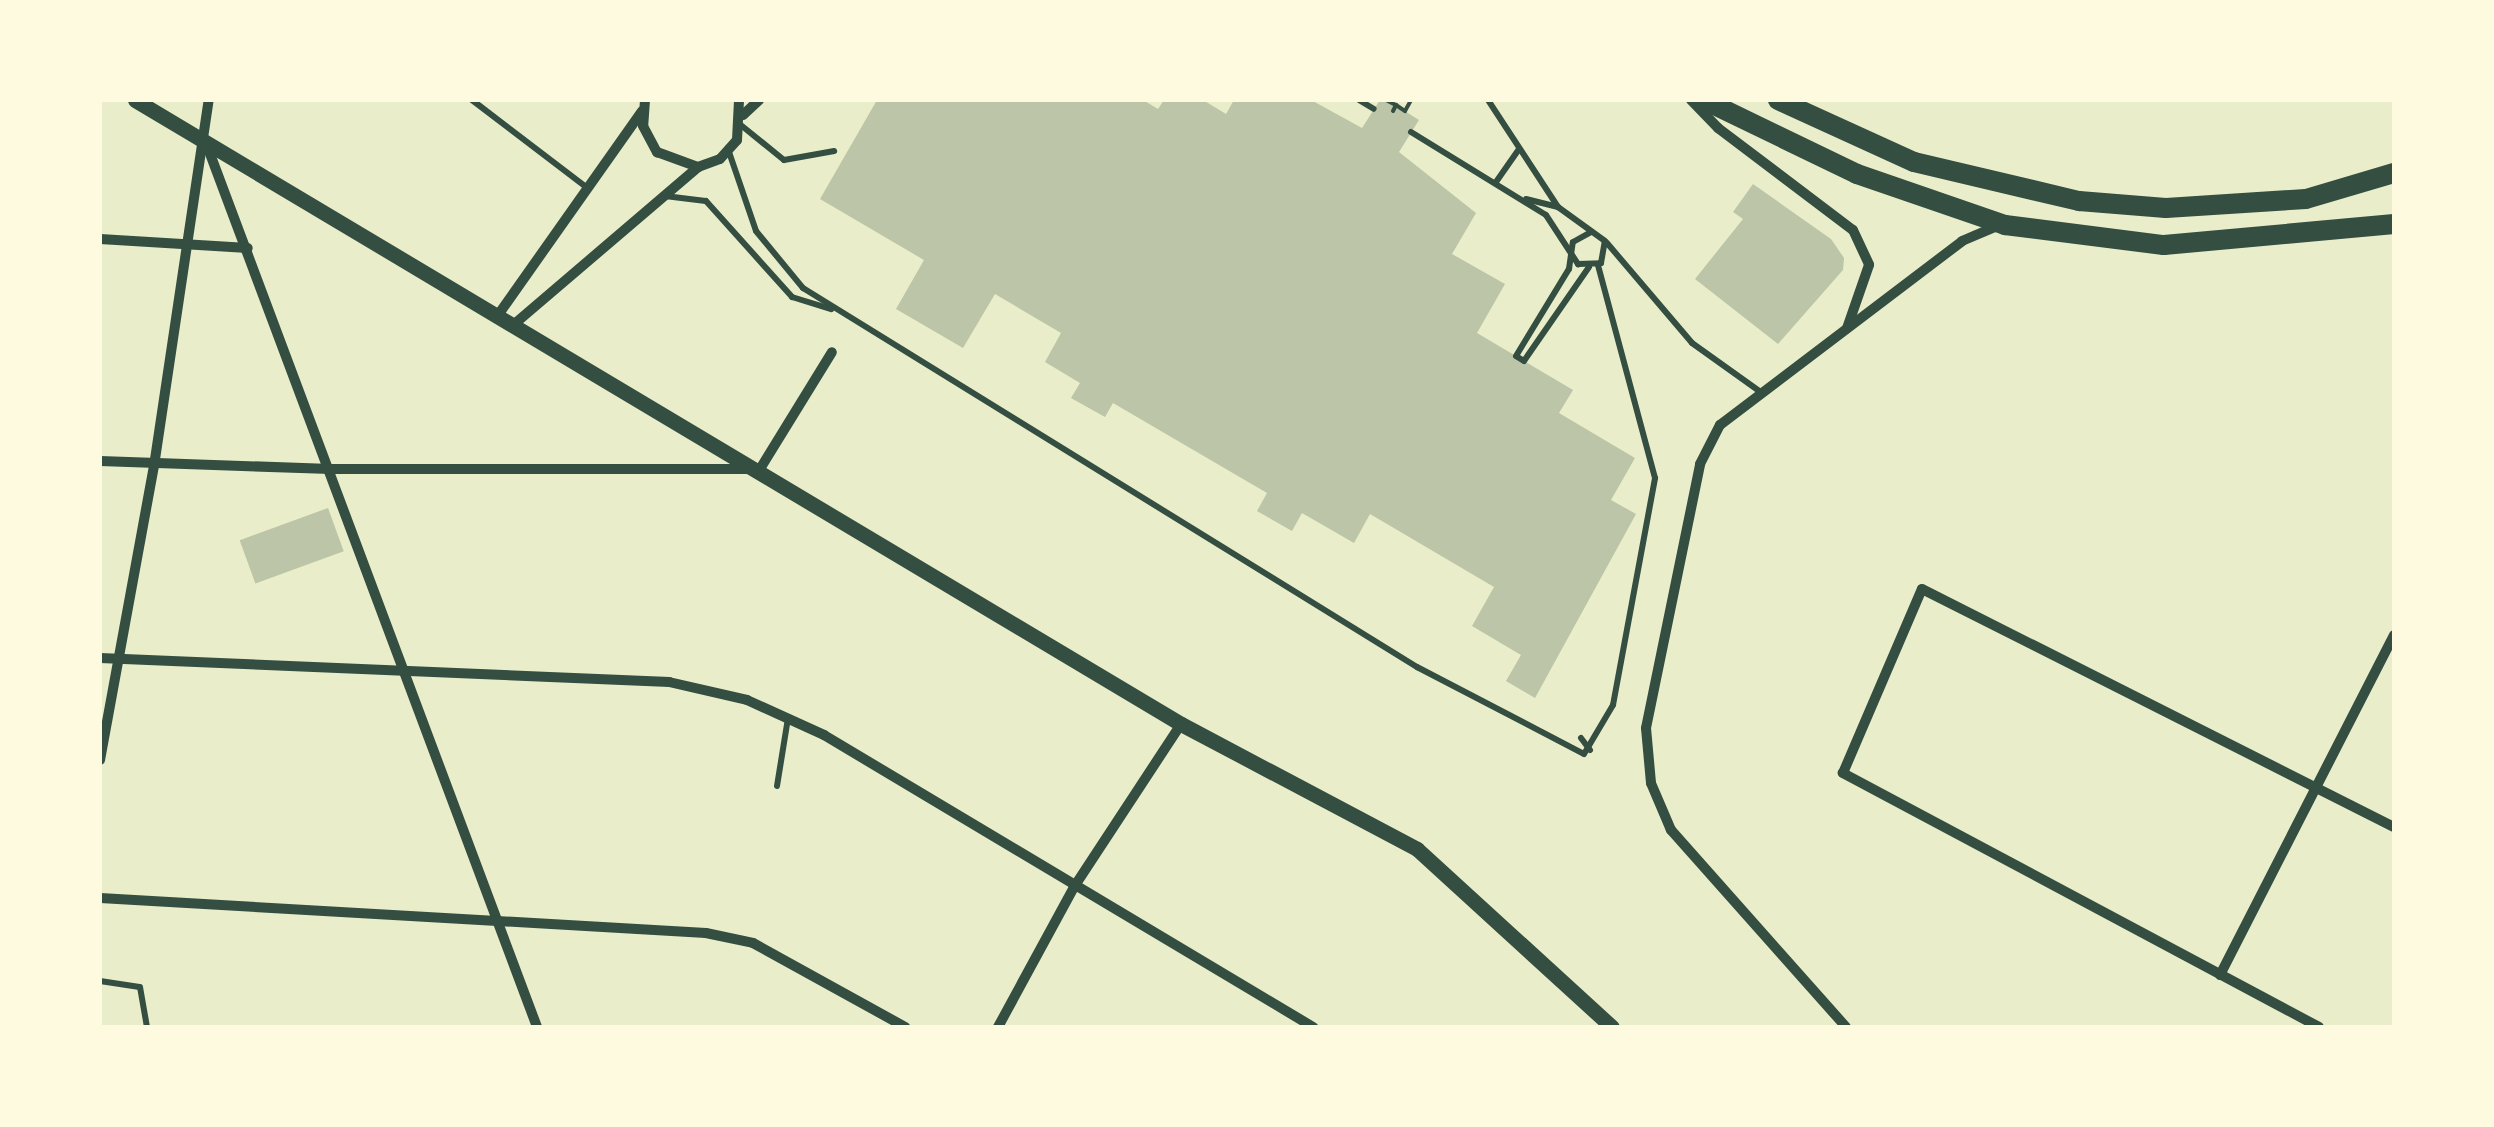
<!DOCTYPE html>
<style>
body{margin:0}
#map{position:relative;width:2494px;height:1127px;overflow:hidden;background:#e9edc9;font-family:Inter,sans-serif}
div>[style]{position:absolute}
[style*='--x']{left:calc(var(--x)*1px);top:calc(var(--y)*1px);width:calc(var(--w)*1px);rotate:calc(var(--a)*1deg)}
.building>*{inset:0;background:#bcc5a7;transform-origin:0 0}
.path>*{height:4px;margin:-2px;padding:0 2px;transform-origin:2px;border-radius:2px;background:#344e41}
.service>*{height:6px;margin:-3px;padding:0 3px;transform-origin:3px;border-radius:3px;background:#344e41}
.minor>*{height:10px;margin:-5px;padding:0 5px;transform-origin:5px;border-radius:5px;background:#344e41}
.tertiary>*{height:15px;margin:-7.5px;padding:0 7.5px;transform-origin:7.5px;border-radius:7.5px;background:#344e41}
.trunk>*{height:20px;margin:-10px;padding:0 10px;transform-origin:10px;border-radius:10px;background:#344e41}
span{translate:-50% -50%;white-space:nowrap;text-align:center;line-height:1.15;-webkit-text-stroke:8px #fefae0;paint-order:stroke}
.frame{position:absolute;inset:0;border:102px solid #fefae0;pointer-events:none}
</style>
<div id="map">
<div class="building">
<div style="clip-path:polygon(877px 100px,1143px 100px,1158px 109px,1164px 100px,1203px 100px,1226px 114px,1234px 100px,1311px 100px,1362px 128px,1380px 100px,1387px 100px,1419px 120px,1399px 152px,1476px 213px,1452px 254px,1505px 284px,1477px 333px,1573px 390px,1559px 413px,1635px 458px,1611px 500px,1636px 514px,1535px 698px,1506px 681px,1521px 655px,1472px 626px,1494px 587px,1370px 514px,1354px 543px,1302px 513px,1292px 531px,1257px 511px,1267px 493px,1113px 403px,1105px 417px,1071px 398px,1080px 383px,1045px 362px,1061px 333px,995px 294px,963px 348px,896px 309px,924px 260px,820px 199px)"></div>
<div style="clip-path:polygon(1753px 184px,1831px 239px,1844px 258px,1843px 270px,1778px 344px,1695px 279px,1743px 219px,1733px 212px)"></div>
<div style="left:328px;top:508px;width:46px;height:94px;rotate:70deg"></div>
</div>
<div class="path">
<div style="--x:1386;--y:100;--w:11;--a:27"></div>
<div style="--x:1393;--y:111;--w:7;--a:-63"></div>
<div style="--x:1396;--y:105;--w:11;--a:34"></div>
<div style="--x:1405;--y:111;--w:13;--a:-61"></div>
</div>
<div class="service">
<div style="--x:472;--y:100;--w:142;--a:37.3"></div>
<div style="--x:1359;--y:100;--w:17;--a:31"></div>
<div style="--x:742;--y:126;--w:54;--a:39"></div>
<div style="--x:784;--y:160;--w:51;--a:-10.2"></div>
<div style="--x:1411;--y:132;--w:158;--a:31.6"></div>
<div style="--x:1546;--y:215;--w:59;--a:56.9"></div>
<div style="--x:1578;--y:264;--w:23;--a:-2"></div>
<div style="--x:1601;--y:263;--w:22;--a:-80"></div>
<div style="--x:1605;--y:241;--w:58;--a:-144.1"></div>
<div style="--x:1558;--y:207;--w:128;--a:-123.2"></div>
<div style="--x:729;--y:152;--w:83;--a:71.1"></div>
<div style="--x:756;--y:231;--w:74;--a:50.5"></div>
<div style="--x:803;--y:288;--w:722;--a:31.69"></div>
<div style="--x:1417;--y:667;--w:188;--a:27.5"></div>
<div style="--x:1584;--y:754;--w:57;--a:-59.4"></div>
<div style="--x:1613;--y:705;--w:231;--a:-79.5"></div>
<div style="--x:1655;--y:478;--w:220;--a:-105"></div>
<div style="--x:1496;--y:182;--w:40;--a:-55.1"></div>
<div style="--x:665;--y:196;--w:41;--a:7"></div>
<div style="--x:706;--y:201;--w:129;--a:48.1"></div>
<div style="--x:792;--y:297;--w:41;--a:17.1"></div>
<div style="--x:1526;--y:199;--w:33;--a:14"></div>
<div style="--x:1607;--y:243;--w:131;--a:49.6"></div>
<div style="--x:1692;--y:343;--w:86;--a:35.5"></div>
<div style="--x:1589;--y:267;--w:114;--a:124.7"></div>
<div style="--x:1524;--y:361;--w:9;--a:-148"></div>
<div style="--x:1516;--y:356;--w:102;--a:-58.7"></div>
<div style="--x:1569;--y:269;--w:27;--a:-82"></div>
<div style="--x:1573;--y:242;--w:21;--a:-29"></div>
<div style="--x:1581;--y:738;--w:15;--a:53"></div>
<div style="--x:777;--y:786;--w:69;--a:-80.8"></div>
<div style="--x:100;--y:981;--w:40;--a:8.5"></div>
<div style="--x:140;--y:987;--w:41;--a:80.1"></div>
</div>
<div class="minor">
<div style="--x:645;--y:100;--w:26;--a:94"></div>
<div style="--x:643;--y:126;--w:30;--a:62"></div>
<div style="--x:657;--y:152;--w:44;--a:20.1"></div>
<div style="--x:698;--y:167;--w:23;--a:-20"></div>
<div style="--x:720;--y:159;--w:25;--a:-48"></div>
<div style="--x:737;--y:140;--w:40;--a:-87.1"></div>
<div style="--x:1691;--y:100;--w:39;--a:46"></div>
<div style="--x:1718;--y:128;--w:169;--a:37.1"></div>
<div style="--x:1853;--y:230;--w:38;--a:65"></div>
<div style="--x:1869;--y:265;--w:67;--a:109.2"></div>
<div style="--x:743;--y:115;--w:22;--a:-43"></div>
<div style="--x:206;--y:143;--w:944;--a:69.47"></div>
<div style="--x:100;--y:239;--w:148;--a:3.5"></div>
<div style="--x:496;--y:318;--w:253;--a:-54.8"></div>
<div style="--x:512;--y:326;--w:245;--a:-40.5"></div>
<div style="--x:100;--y:461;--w:231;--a:2"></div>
<div style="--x:331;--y:469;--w:429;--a:0"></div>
<div style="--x:760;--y:469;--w:137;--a:-58.4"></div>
<div style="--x:100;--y:658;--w:570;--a:2.42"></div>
<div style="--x:669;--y:682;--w:80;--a:13"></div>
<div style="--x:747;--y:700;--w:85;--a:24.4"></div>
<div style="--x:824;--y:735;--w:570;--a:30.84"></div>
<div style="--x:100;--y:760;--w:299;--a:-79.6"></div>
<div style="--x:154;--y:466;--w:370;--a:-81.5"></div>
<div style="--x:100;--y:898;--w:607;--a:3.31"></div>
<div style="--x:706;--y:933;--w:48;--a:12"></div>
<div style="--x:753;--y:943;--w:174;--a:28.9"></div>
<div style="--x:2220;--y:975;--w:382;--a:-62.9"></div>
<div style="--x:998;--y:1027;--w:159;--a:-61.5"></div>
<div style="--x:1074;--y:887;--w:195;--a:-56.7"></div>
<div style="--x:1846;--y:1027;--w:264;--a:-131.6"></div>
<div style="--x:1671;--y:830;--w:51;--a:-113.1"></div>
<div style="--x:1651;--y:783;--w:55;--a:-95.2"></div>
<div style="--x:1646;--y:728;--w:269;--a:-78.4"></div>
<div style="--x:1700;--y:464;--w:44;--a:-62.9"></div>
<div style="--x:1720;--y:425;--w:304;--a:-37.2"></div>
<div style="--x:1962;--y:241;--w:36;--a:-23"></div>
<div style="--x:2319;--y:1027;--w:540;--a:-151.92"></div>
<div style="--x:1843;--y:773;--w:200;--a:-66.8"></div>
<div style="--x:1922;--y:589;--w:529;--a:26.76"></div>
</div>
<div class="tertiary">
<div style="--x:135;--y:100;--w:1218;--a:30.82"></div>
<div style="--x:1181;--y:724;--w:267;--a:27.9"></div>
<div style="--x:1417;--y:849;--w:264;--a:42.4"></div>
</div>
<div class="trunk">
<div style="--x:1704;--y:100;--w:170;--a:25.8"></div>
<div style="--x:1857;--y:174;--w:157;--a:19"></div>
<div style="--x:2005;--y:225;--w:160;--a:7.2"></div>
<div style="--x:2164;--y:245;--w:231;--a:-5.2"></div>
<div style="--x:1778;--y:100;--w:149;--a:24.5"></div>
<div style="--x:1914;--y:162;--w:170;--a:13.3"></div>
<div style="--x:2079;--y:201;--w:87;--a:4.6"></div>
<div style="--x:2166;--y:208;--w:140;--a:-3.7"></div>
<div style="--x:2306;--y:199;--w:92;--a:-16.5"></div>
</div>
<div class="frame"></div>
</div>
